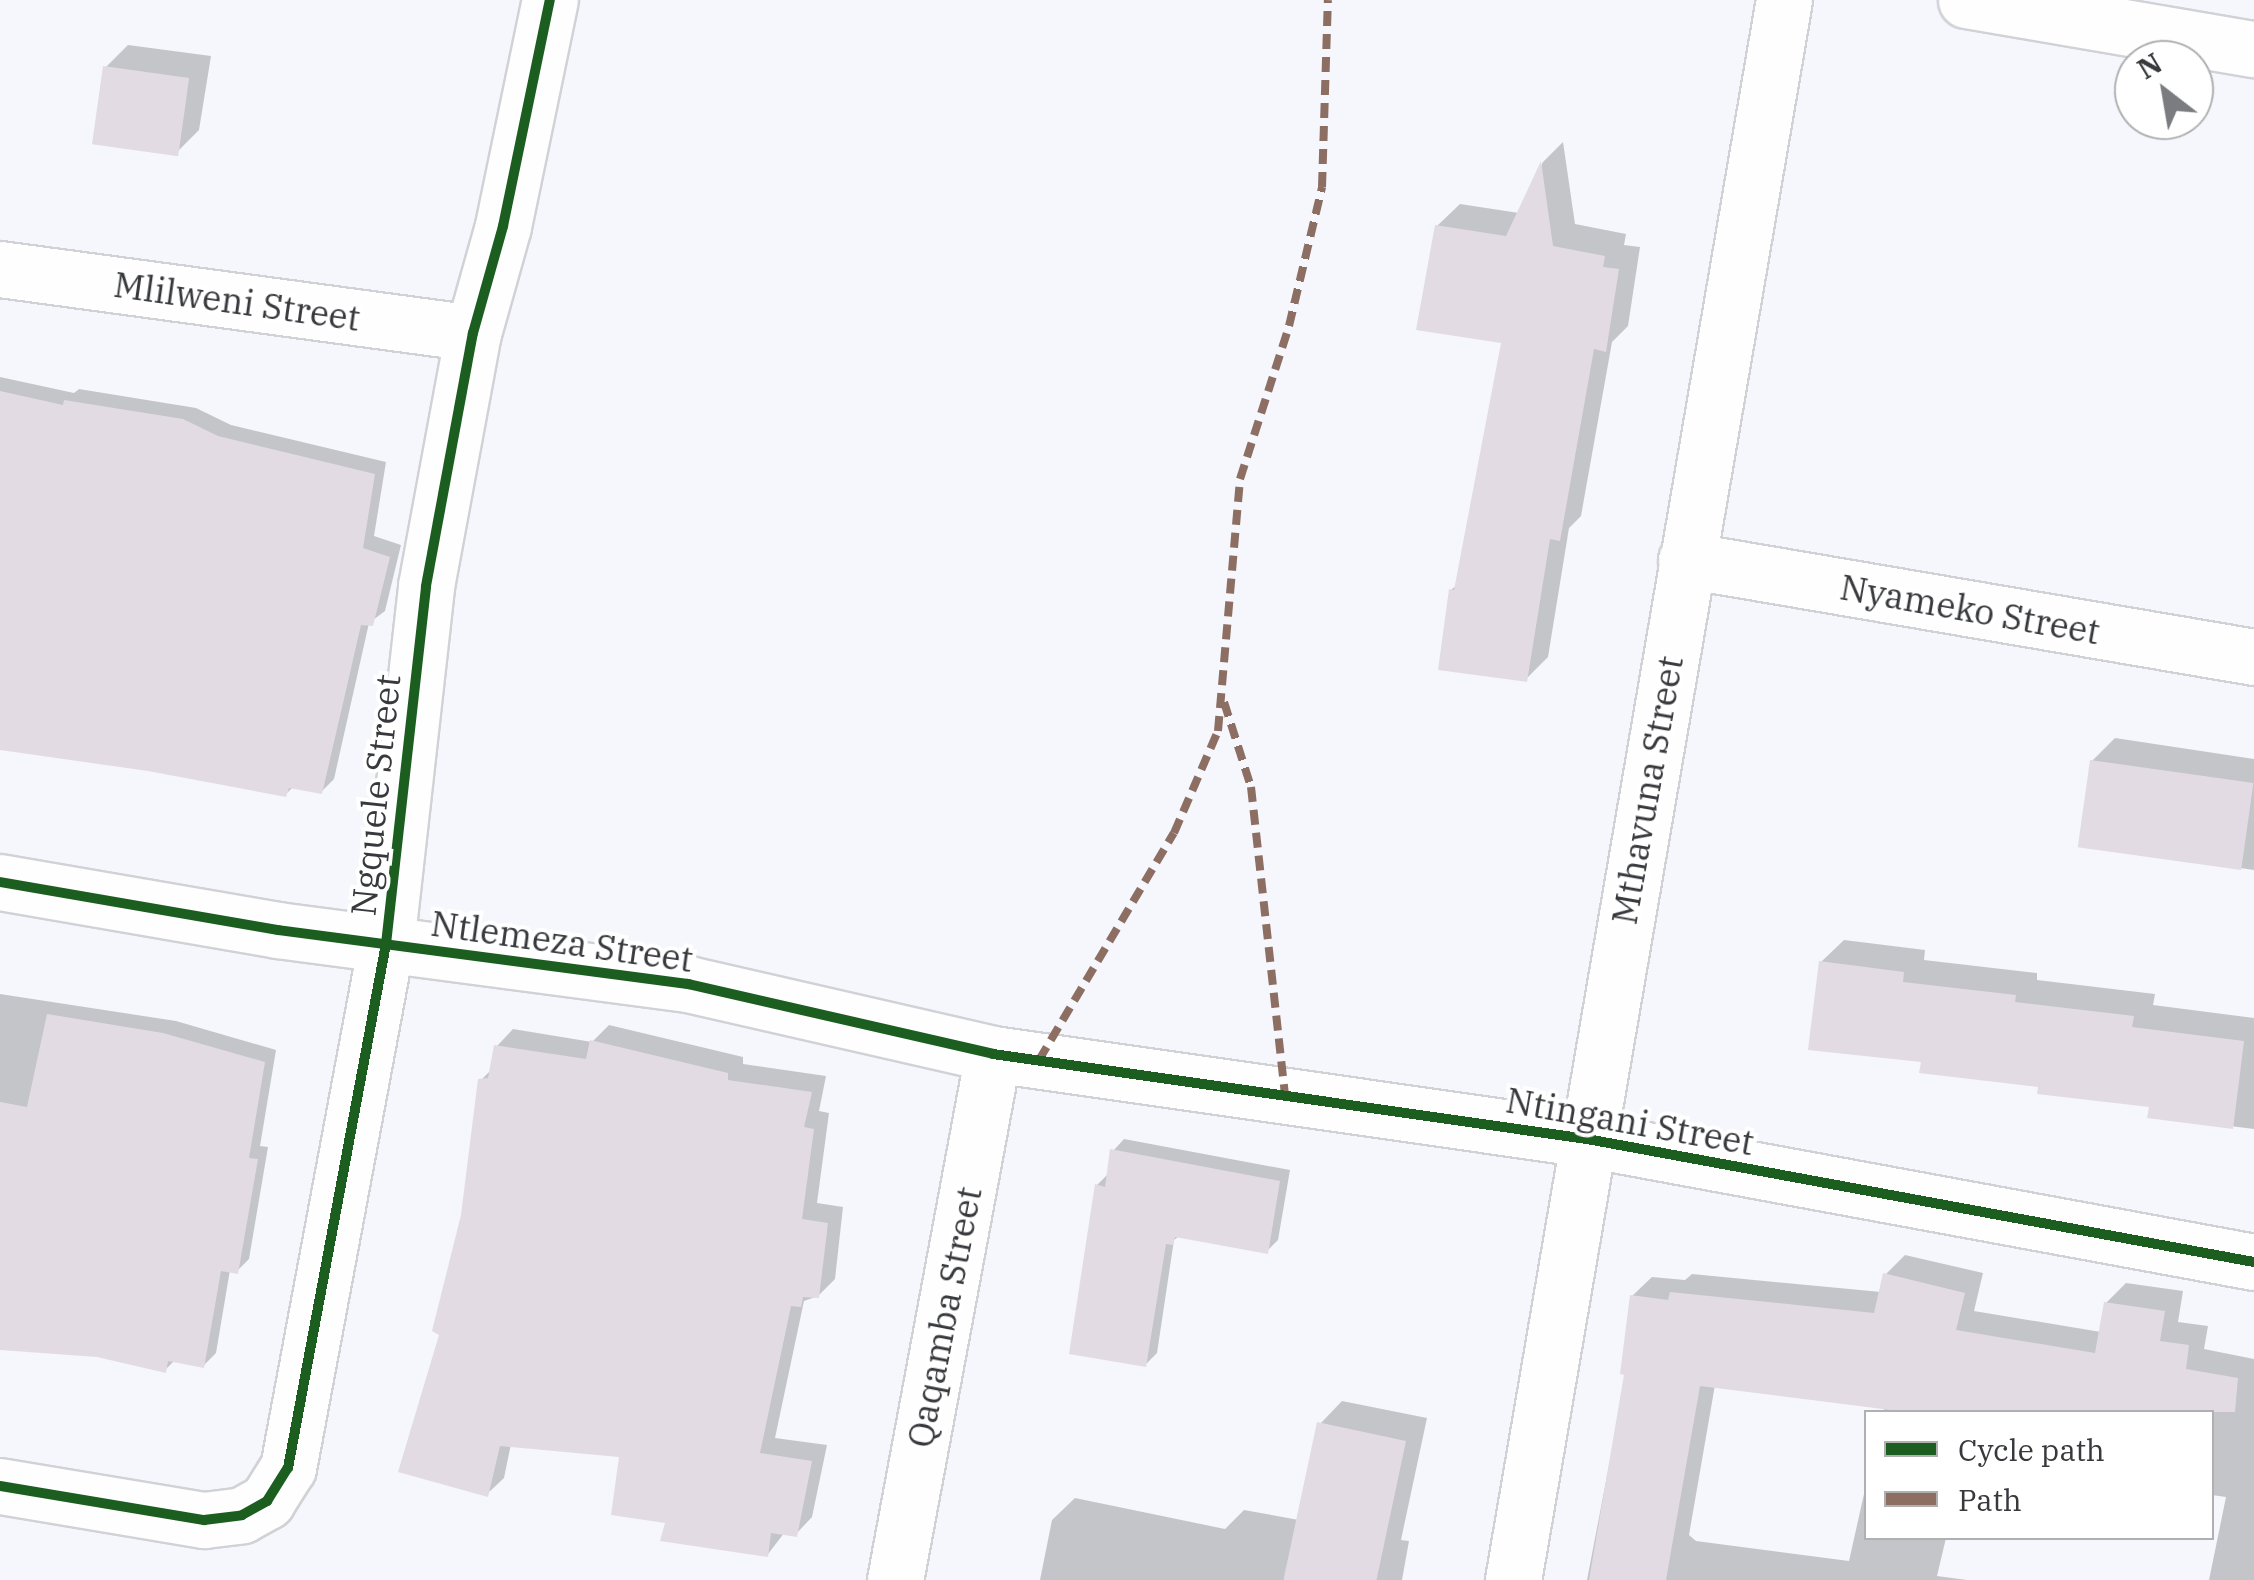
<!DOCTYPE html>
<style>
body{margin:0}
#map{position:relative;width:2254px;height:1580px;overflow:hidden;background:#f5f7fc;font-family:"IBM Plex Serif",serif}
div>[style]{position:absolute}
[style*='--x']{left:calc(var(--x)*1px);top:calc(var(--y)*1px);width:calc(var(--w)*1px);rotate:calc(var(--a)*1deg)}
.shadow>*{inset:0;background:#0003}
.building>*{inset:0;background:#e3dbe4;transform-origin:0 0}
.roads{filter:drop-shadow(2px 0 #d1d2d6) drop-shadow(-2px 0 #d1d2d6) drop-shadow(0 2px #d1d2d6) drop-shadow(0 -2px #d1d2d6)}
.minor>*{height:55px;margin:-27.5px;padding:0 27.5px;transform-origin:27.5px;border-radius:27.5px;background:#fefeff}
.quiet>*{height:8px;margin-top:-4px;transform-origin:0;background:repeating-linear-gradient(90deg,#8d6e63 0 15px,transparent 0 23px)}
.cycleway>*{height:10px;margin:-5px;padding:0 5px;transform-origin:5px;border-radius:5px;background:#1b5e20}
span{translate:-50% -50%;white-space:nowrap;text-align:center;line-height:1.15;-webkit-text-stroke:8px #fff;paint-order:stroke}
.street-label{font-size:35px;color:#38393d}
.legend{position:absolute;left:1864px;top:1410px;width:350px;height:130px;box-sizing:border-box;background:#fff;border:2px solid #afb0b1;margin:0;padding:12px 18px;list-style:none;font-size:30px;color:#38393d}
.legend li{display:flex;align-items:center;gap:20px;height:50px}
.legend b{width:50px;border:2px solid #afb0b1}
.north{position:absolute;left:2114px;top:40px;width:100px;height:100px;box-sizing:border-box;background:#fff;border:2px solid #afb0b1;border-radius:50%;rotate:329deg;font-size:28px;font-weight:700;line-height:40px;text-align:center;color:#38393d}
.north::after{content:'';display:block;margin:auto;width:35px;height:45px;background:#7a7c80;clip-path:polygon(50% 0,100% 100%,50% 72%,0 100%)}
</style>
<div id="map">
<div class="shadow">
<div style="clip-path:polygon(128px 45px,211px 56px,199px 130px,177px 152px,106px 67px)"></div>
<div style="clip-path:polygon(1563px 142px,1575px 224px,1626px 234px,1624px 245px,1640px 247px,1628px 326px,1612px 342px,1581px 516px,1569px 528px,1548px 657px,1526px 679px,1451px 590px,1458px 584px,1504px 341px,1437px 226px,1460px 204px,1519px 213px,1543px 162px)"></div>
<div style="clip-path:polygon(0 377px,74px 393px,79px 389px,196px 408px,231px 425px,386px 462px,374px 536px,401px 545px,385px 611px,369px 623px,334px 779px,321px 792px,294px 786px,285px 795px,0 733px)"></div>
<div style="clip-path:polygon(2115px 738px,2254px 759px,2254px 870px,2082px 845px,2092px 761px)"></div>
<div style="clip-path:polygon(1844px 940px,1925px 950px,1924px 960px,2037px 973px,2037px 980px,2155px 994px,2153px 1005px,2254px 1018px,2254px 1129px,2150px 1116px,2151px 1104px,1924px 1060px,1821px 962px)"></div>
<div style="clip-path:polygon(0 994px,176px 1021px,276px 1050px,260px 1146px,268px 1147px,249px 1259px,237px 1271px,230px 1270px,216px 1353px,204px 1365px,175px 1360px,165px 1370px,98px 1355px,0 1346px)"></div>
<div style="clip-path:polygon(609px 1025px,743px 1057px,743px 1064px,826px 1076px,819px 1111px,829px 1113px,817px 1203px,843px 1207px,835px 1279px,818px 1296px,804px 1301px,775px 1438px,827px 1445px,812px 1517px,796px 1534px,785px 1532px,768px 1554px,668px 1520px,622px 1455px,511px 1444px,504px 1478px,487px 1494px,463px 1215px,480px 1081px,493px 1068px,497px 1046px,513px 1029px,592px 1042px)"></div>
<div style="clip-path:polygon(1124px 1139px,1290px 1170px,1278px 1240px,1267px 1251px,1179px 1236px,1174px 1240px,1157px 1353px,1146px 1364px,1097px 1185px,1109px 1173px,1113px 1151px)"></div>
<div style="clip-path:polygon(1905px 1255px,1983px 1273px,1974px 1311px,2101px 1332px,2106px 1303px,2126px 1283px,2183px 1291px,2178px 1322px,2208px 1326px,2204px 1349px,2254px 1359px,2254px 1580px,2209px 1580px,2226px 1497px,2212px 1495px,2212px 1412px,1883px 1412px,1885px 1407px,1715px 1385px,1689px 1535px,1696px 1541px,1849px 1561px,1866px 1485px,1866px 1538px,1946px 1538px,1937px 1576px,1967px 1580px,1587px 1580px,1627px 1372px,1632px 1296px,1652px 1277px,1685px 1280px,1692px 1274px,1881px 1292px,1885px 1275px)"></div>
<div style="clip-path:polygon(1342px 1401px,1427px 1418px,1401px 1540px,1409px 1541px,1402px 1580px,1040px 1580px,1052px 1520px,1075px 1498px,1225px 1529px,1244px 1510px,1299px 1520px,1320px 1424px)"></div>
</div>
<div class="building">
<div style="left:103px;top:66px;width:87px;height:79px;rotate:8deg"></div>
<div style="clip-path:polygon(1541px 161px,1553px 246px,1605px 256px,1603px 267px,1619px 269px,1606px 352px,1594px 349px,1560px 541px,1550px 539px,1527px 682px,1438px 670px,1449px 589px,1454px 590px,1501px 343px,1416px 330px,1435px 225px,1506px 236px)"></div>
<div style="clip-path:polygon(0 391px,63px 405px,64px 400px,183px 419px,218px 436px,375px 474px,363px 548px,390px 557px,373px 626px,361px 625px,322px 794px,289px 788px,286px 797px,148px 771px,0 750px)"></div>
<div style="left:2090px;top:760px;width:165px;height:88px;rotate:8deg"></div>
<div style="clip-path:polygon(1819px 961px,1904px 972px,1903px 982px,2016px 995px,2015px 1002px,2134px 1016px,2132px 1027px,2244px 1041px,2233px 1129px,2147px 1118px,2149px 1107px,2037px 1094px,2038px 1087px,1919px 1073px,1921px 1062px,1808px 1050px)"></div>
<div style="clip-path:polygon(47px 1014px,163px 1033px,265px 1062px,249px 1158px,258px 1159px,238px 1274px,221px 1271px,204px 1368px,168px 1361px,166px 1373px,97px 1357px,0 1350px,0 1102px,27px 1107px)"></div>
<div style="clip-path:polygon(590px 1040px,728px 1073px,728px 1080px,812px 1092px,804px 1127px,814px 1129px,802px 1219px,828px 1223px,819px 1298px,803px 1297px,801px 1307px,791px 1306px,760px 1453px,812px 1461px,797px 1537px,771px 1533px,768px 1557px,660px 1541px,665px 1523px,611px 1515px,619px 1457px,500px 1446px,488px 1497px,398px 1472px,439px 1335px,432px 1331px,461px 1215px,478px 1079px,488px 1078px,494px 1045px,586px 1059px)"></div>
<div style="clip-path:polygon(1110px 1149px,1280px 1181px,1268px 1254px,1175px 1237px,1173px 1245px,1166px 1244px,1146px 1367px,1069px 1354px,1095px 1184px,1105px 1187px)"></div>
<div style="clip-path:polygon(1883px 1273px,1965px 1293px,1956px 1330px,2095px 1353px,2104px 1302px,2165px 1311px,2160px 1341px,2189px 1345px,2186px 1369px,2238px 1378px,2235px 1412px,1906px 1412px,1700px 1386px,1666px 1580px,1589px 1580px,1624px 1375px,1620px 1374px,1630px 1295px,1668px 1300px,1670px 1292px,1874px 1313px)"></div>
<div style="left:1317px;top:1422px;width:91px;height:161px;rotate:12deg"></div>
</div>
<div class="roads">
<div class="minor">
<div style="--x:1966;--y:0;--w:292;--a:9.7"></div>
<div style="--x:0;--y:269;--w:477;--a:7.7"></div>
<div style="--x:1686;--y:560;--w:576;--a:9.69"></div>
<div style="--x:0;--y:882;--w:282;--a:9.8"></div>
<div style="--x:278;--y:930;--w:414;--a:7.5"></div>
<div style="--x:688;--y:984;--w:313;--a:12.9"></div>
<div style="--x:993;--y:1054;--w:600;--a:8.14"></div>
<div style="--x:1587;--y:1139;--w:678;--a:10.45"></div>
<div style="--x:0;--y:1486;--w:207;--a:9.5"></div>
<div style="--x:204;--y:1520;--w:38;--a:-7"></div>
<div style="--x:242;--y:1515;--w:29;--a:-29"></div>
<div style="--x:267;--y:1501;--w:39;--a:-58"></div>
<div style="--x:288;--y:1468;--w:533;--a:-79.41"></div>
<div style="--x:386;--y:944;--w:360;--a:-83.6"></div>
<div style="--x:426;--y:586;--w:257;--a:-79.5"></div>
<div style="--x:473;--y:333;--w:111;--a:-74.3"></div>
<div style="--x:503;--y:226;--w:231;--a:-78.3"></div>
<div style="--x:895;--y:1580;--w:535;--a:-79.45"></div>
<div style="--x:1513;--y:1580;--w:1603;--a:-80.27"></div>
</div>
</div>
<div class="quiet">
<div style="--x:1224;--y:702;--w:89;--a:72.4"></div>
<div style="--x:1251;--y:787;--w:310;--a:83.7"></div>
<div style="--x:1039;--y:1060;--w:264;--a:-59.3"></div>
<div style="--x:1174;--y:833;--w:111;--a:-66.7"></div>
<div style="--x:1218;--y:731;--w:253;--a:-85"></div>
<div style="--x:1240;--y:479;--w:161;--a:-72.2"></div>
<div style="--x:1289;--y:326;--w:143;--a:-76.6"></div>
<div style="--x:1322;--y:187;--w:187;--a:-88.2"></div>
</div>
<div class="cycleway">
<div style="--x:0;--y:882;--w:282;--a:9.8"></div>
<div style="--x:278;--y:930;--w:414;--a:7.5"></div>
<div style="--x:688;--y:984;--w:313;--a:12.9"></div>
<div style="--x:993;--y:1054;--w:600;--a:8.14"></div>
<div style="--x:1587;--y:1139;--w:678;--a:10.45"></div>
<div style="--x:0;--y:1486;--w:207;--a:9.5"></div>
<div style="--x:204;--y:1520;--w:38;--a:-7"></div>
<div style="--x:242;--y:1515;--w:29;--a:-29"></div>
<div style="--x:267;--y:1501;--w:39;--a:-58"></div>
<div style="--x:288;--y:1468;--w:533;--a:-79.41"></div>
<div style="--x:386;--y:944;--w:360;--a:-83.6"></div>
<div style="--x:426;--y:586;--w:257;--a:-79.5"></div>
<div style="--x:473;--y:333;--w:111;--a:-74.3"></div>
<div style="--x:503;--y:226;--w:231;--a:-78.3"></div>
</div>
<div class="street-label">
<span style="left:237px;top:301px;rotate:8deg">Mlilweni Street</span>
<span style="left:1970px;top:609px;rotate:10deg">Nyameko Street</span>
<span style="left:1647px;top:790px;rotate:-80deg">Mthavuna Street</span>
<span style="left:375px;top:795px;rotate:-84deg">Ngquele Street</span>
<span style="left:562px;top:941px;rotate:8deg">Ntlemeza Street</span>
<span style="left:1630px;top:1121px;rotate:10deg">Ntingani Street</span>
<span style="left:944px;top:1317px;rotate:-79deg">Qaqamba Street</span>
</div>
<ul class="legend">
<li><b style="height:12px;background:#1b5e20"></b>Cycle path</li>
<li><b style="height:12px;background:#8d6e63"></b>Path</li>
</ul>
<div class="north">N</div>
</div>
